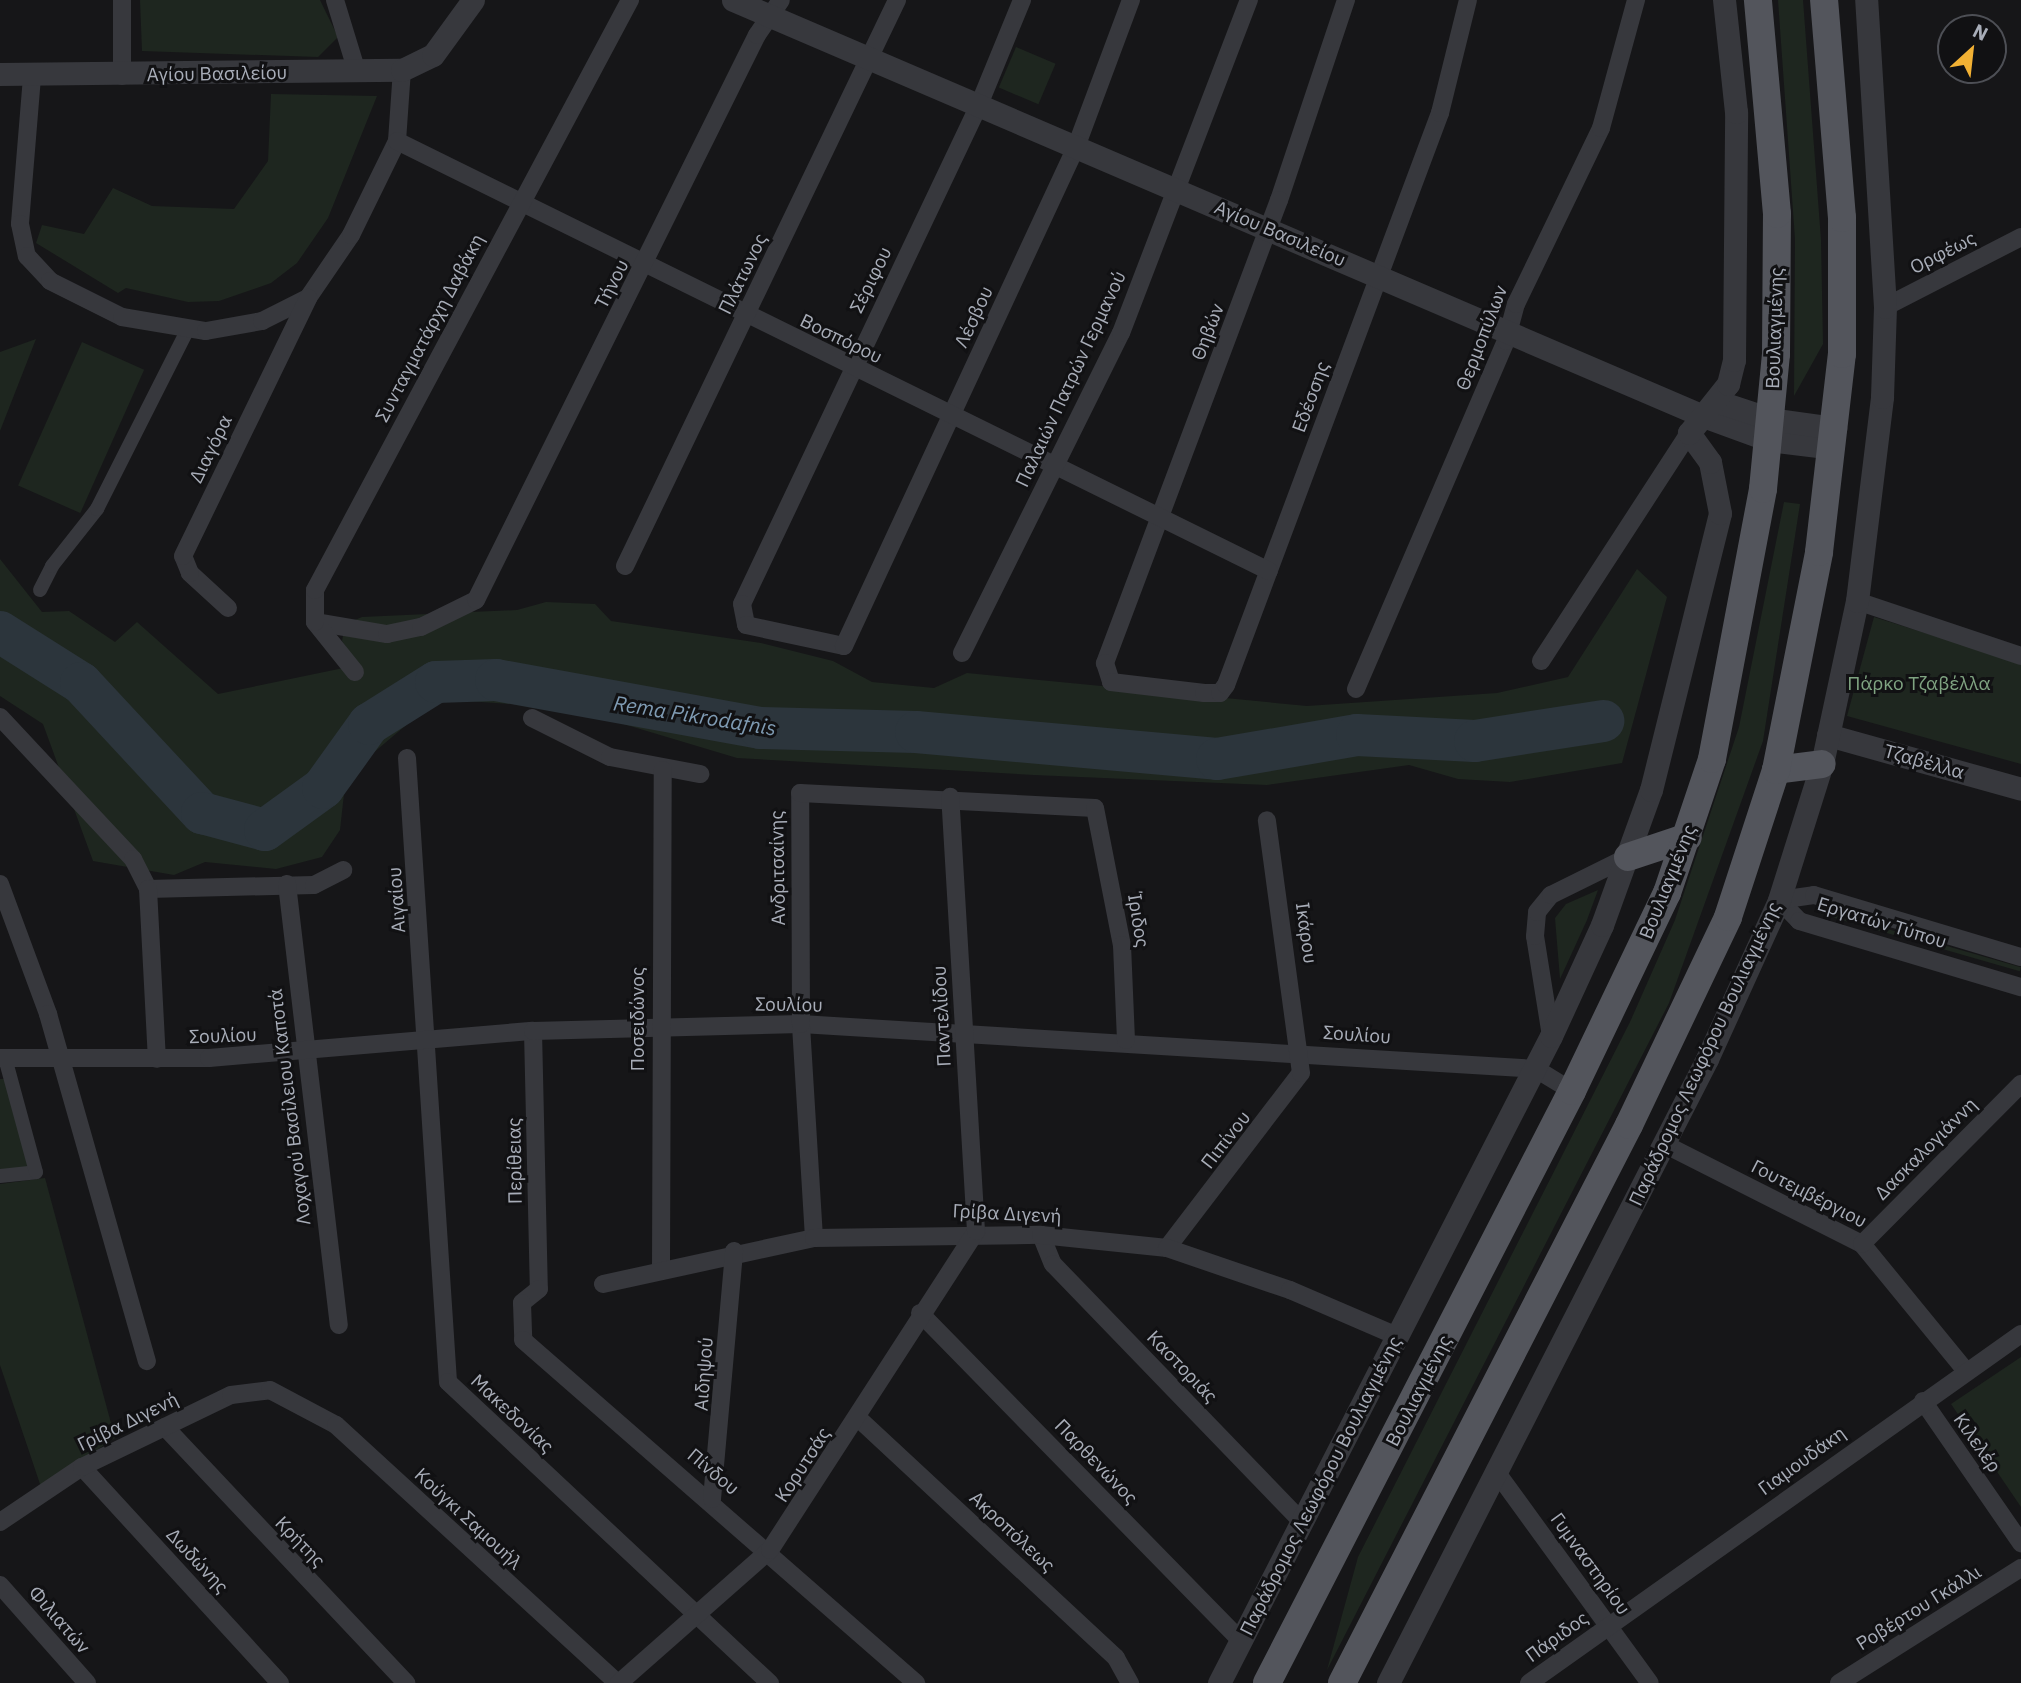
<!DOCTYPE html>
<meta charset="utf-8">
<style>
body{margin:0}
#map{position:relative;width:2021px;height:1683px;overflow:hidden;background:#161618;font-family:"IBM Plex Sans",sans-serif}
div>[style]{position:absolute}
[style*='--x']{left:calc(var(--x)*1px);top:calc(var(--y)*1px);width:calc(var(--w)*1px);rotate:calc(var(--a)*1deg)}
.green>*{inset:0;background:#1e261f;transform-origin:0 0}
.river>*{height:42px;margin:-21px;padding:0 21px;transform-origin:21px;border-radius:21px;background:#2c353c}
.pedestrian>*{height:14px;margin:-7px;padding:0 7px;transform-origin:7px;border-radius:7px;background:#37383d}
.minor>*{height:18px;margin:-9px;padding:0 9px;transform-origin:9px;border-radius:9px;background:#37383d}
.tertiary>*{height:23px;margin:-11.5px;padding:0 11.5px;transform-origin:11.5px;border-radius:11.5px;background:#37383d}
.primary>*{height:28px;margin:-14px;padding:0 14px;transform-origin:14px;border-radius:14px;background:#53555c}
span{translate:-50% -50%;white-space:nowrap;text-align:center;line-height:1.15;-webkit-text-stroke:6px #111113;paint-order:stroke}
.street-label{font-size:19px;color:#a8adb8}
.park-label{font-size:19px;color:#7fa381}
.water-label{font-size:21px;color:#7f9bb3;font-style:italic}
.north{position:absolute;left:1937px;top:14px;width:70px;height:70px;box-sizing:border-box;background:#111113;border:2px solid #4d4f55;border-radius:50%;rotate:27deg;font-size:19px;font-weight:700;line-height:28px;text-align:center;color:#a8adb8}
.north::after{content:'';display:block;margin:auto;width:24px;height:32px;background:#f2b134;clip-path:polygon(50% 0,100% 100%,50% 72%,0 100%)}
</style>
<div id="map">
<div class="green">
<div style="clip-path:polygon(140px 0,320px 0,338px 37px,318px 57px,142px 51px)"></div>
<div style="clip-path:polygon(1778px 0,1803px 0,1821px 240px,1823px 344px,1794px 396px,1795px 239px)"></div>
<div style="left:1016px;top:47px;width:43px;height:44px;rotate:23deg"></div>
<div style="clip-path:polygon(271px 94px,377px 96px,328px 218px,297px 263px,271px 283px,219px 301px,188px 302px,126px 288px,118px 293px,36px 243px,42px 225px,84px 234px,113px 188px,152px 206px,234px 209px,268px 161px)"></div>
<div style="clip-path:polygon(36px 339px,0 431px,0 352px)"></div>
<div style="left:82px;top:342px;width:68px;height:157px;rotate:24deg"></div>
<div style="clip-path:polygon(1784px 502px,1800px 504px,1763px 741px,1669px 1003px,1327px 1670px,1358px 1557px,1630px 1022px,1675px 920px,1739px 727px)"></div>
<div style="clip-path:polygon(0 559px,42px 612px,69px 611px,115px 642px,137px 622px,218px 694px,358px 665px,342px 641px,345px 624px,362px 617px,517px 610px,546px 602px,595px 604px,611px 621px,761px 643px,833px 661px,872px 682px,934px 688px,967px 673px,1307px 706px,1497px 693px,1568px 677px,1637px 569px,1667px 597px,1622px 763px,1510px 782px,1458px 779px,1409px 765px,1267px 785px,1034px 775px,737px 758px,570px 708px,437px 699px,346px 776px,340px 830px,322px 857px,276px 869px,205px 862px,174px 875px,93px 861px,43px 724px,0 696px)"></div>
<div style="clip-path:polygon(1874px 617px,2021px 663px,2021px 764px,1847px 716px)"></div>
<div style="clip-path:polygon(1598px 890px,1587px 920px,1560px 979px,1555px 918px,1566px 904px)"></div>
<div style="left:1821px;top:910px;width:208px;height:4px;rotate:16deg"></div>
<div style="clip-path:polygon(0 1079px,6px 1079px,28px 1167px,0 1170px)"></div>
<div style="clip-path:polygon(45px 1178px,115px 1438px,41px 1487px,0 1365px,0 1184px)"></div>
<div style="clip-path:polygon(2021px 1357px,2021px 1507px,1951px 1404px)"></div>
</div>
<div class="river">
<div style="--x:0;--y:632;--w:96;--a:32.2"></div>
<div style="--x:81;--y:683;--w:178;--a:47.1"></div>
<div style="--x:202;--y:813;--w:65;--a:15.1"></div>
<div style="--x:265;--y:830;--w:72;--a:-35.9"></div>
<div style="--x:323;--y:788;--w:79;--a:-54.3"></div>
<div style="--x:369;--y:724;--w:79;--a:-32.1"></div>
<div style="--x:436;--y:682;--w:60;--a:-1.9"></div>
<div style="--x:496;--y:680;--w:268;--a:10.3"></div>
<div style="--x:760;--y:728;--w:156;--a:1.5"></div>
<div style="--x:916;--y:732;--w:302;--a:5.1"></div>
<div style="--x:1217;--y:759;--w:142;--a:-9.7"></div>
<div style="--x:1357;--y:735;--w:118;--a:2.9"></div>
<div style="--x:1475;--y:741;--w:130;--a:-8.9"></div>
</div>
<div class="pedestrian">
<div style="--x:40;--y:590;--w:27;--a:-63"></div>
<div style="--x:52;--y:566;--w:73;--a:-51.7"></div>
<div style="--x:97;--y:509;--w:199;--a:-63.2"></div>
<div style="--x:0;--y:1176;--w:36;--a:-6"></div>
<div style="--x:36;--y:1172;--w:118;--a:-105.2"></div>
</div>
<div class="minor">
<div style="--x:122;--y:0;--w:76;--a:90"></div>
<div style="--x:335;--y:0;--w:75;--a:73"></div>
<div style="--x:1022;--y:0;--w:113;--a:112.3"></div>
<div style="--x:979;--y:105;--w:552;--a:115.41"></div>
<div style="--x:742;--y:604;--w:21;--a:79"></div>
<div style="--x:746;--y:625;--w:100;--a:12.1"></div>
<div style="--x:844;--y:646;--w:550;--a:-65.06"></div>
<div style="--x:1076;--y:147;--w:157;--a:-69.5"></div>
<div style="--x:1346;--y:0;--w:211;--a:108.5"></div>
<div style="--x:1279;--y:200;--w:495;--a:110.6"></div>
<div style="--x:1105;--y:663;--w:20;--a:72"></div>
<div style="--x:1111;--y:682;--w:94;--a:6.7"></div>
<div style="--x:1204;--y:693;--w:16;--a:0"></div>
<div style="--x:1220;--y:693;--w:10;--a:-53"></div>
<div style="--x:1226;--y:685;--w:611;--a:-69.49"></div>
<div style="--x:1440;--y:113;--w:116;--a:-76.1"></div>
<div style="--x:32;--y:77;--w:147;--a:94.7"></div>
<div style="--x:20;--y:224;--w:33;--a:78"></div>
<div style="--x:27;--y:256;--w:34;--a:47"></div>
<div style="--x:50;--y:281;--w:80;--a:26.6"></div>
<div style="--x:122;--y:317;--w:85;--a:9.5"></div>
<div style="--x:206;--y:331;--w:57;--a:-10.1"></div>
<div style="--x:262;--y:321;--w:51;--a:-26.6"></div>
<div style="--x:308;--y:298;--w:76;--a:-55.7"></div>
<div style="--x:351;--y:235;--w:105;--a:-63.9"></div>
<div style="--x:397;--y:141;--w:71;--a:-86"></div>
<div style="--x:397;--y:141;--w:972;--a:26.25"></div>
<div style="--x:1885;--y:307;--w:153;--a:-27.2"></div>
<div style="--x:625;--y:566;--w:628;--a:-64.33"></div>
<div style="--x:1857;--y:601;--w:173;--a:18.5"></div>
<div style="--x:228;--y:608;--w:52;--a:-137.4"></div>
<div style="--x:190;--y:573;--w:18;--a:-112"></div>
<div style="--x:183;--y:556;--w:287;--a:-64.1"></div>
<div style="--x:315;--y:622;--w:73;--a:9.5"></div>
<div style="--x:387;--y:634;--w:35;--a:-12"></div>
<div style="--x:421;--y:627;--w:61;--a:-26.1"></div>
<div style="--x:476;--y:600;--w:631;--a:-63.56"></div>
<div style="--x:757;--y:35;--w:42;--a:-55.6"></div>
<div style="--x:962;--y:653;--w:357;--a:-63.6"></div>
<div style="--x:1121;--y:333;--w:357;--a:-69"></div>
<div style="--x:1541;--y:661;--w:272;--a:-57"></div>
<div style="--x:355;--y:672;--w:64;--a:-128.7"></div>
<div style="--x:315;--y:622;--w:32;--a:-90"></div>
<div style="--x:315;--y:590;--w:669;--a:-61.9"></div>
<div style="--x:1356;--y:689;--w:379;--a:-66.7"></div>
<div style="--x:1506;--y:341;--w:38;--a:-75"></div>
<div style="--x:1516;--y:304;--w:195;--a:-64.2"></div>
<div style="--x:1601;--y:128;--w:133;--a:-74.7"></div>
<div style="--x:0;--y:717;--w:195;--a:46.9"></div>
<div style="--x:133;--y:859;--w:34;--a:63"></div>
<div style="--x:148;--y:889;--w:166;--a:-1.4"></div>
<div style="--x:314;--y:885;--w:33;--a:-27"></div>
<div style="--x:532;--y:718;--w:87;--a:26.6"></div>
<div style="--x:610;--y:757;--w:92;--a:10.7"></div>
<div style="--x:407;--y:758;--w:625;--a:86.24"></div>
<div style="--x:448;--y:1382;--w:441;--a:43.1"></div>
<div style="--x:0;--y:884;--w:139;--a:69.7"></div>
<div style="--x:48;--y:1014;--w:361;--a:74.1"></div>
<div style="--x:287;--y:884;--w:444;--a:83.3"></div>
<div style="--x:148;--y:889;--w:170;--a:87"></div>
<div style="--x:1779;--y:900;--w:29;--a:46"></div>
<div style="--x:1799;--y:921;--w:232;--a:16.6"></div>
<div style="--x:1779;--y:900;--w:35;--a:-8"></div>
<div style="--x:1814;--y:895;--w:216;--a:16.7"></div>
<div style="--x:533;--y:1031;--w:258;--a:88.7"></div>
<div style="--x:539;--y:1289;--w:22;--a:141"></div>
<div style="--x:522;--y:1303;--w:37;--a:88"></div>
<div style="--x:523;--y:1340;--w:522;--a:41.11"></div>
<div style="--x:1551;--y:1036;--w:101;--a:-99.1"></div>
<div style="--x:1535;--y:936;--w:24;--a:-85"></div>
<div style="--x:1537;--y:912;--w:22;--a:-51"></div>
<div style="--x:1551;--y:895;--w:86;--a:-26.3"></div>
<div style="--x:0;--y:1058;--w:209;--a:0"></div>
<div style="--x:209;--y:1058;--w:325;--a:-4.8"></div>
<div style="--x:533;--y:1031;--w:268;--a:-1.5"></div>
<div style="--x:801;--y:1024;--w:736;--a:3.5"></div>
<div style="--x:1536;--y:1069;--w:42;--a:31.4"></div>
<div style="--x:1666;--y:1145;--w:220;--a:26.8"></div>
<div style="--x:1862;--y:1244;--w:163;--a:50.7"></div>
<div style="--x:1041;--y:1235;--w:31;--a:68"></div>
<div style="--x:1053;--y:1264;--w:360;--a:46"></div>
<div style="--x:814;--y:1238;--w:214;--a:-93.5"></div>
<div style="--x:801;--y:1024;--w:231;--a:-90.2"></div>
<div style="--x:800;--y:793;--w:295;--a:2.9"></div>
<div style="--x:1095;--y:808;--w:140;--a:78.9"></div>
<div style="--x:1122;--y:945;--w:95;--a:87.6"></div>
<div style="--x:1862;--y:1244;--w:226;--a:-45.2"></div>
<div style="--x:1167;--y:1248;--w:220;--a:-52.6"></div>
<div style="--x:1301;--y:1073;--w:255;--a:-97.7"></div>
<div style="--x:661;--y:1267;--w:497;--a:-89.8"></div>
<div style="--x:603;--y:1284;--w:216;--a:-12.3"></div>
<div style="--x:814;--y:1238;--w:227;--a:-0.8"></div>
<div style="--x:1041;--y:1235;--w:127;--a:5.9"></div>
<div style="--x:1167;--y:1248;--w:130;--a:18.9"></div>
<div style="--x:1290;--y:1290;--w:116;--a:23.3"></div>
<div style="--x:920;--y:1313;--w:459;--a:45.6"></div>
<div style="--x:1923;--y:1401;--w:173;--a:55.4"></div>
<div style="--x:858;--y:1418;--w:352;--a:42.9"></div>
<div style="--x:1116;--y:1658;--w:29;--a:61"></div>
<div style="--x:165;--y:1427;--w:352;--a:46.7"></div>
<div style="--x:82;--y:1467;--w:293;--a:47.5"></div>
<div style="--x:1495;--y:1470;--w:263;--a:54"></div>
<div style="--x:712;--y:1499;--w:249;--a:-84.9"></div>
<div style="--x:0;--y:1522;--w:99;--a:-33.9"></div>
<div style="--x:82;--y:1467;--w:165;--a:-25.8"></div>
<div style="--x:231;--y:1395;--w:39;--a:-7"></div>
<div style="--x:270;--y:1390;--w:75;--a:27.9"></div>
<div style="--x:336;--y:1425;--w:382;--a:42.5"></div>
<div style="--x:0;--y:1585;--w:131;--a:48.4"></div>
<div style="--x:619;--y:1683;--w:201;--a:-41.4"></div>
<div style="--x:770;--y:1550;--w:380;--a:-57.1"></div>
<div style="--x:976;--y:1231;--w:435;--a:-93.4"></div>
<div style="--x:1529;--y:1683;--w:603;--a:-35.35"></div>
<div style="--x:1839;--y:1683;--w:215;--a:-32.3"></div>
</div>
<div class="tertiary">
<div style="--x:733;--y:0;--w:1055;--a:23.21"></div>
<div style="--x:1703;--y:416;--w:70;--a:20"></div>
<div style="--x:1769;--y:440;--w:64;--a:7.1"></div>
<div style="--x:0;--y:74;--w:402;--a:-0.6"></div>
<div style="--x:402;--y:70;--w:34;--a:-26"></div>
<div style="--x:433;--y:55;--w:68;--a:-54"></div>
<div style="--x:1716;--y:401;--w:57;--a:18.4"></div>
<div style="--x:1770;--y:419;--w:66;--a:7.9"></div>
<div style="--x:1828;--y:735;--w:200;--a:15.6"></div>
<div style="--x:1219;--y:1683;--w:727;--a:-62.84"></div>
<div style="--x:1551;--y:1036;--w:122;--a:-65.3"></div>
<div style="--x:1602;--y:925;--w:144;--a:-70.1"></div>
<div style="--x:1651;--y:790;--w:285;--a:-76"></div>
<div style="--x:1720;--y:513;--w:52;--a:-101.1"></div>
<div style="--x:1710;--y:462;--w:36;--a:-126"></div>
<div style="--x:1689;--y:433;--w:63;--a:-51.5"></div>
<div style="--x:1728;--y:384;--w:25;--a:-76"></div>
<div style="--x:1734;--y:360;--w:248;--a:-89.5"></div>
<div style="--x:1736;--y:112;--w:113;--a:-96.1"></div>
<div style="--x:1388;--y:1683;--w:701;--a:-62.92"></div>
<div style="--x:1707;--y:1059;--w:175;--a:-65.6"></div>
<div style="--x:1779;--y:900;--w:143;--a:-72.5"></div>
<div style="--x:1822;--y:764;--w:167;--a:-77.9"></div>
<div style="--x:1857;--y:601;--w:206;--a:-83"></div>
<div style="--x:1882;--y:397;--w:90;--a:-88.1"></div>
<div style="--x:1885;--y:307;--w:308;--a:-93.5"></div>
</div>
<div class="primary">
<div style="--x:1776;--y:770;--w:46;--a:-7.4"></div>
<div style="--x:1628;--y:857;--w:63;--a:-18.4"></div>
<div style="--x:1267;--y:1683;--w:666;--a:-62.74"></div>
<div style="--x:1572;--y:1091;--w:220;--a:-64.4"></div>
<div style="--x:1667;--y:893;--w:141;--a:-71.4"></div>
<div style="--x:1712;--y:759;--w:275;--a:-79.3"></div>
<div style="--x:1763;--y:489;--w:136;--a:-84.5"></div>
<div style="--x:1776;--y:354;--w:140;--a:-89.6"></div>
<div style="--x:1777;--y:214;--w:215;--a:-95.1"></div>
<div style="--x:1342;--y:1683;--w:627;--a:-62.78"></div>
<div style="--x:1629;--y:1125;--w:230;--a:-64.5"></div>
<div style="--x:1728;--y:917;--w:155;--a:-71.9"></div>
<div style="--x:1776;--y:770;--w:222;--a:-78.8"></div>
<div style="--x:1819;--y:552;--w:199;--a:-83.4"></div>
<div style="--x:1842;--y:354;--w:136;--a:-90"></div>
<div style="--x:1842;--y:218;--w:219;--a:-94.7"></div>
</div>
<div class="street-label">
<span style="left:217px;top:74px;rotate:-1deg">Αγίου Βασιλείου</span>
<span style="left:1280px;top:234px;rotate:23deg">Αγίου Βασιλείου</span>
<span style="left:1943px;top:253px;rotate:-27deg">Ορφέως</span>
<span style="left:743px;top:274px;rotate:-64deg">Πλάτωνος</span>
<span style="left:871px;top:280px;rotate:-64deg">Σέριφου</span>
<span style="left:612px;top:284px;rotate:-63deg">Τήνου</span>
<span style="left:974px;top:317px;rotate:-65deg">Λέσβου</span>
<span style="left:430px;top:328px;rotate:-62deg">Συνταγματάρχη Δαβάκη</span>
<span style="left:1775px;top:328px;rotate:-88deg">Βουλιαγμένης</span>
<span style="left:1208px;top:332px;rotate:-69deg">Θηβών</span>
<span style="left:1482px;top:338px;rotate:-69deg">Θερμοπύλων</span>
<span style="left:841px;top:339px;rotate:26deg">Βοσπόρου</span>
<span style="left:1071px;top:379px;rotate:-65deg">Παλαιών Πατρών Γερμανού</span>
<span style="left:1311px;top:397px;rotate:-70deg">Εδέσσης</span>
<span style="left:211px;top:449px;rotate:-64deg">Διαγόρα</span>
<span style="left:1924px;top:762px;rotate:16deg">Τζαβέλλα</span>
<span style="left:778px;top:868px;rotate:-91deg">Ανδριτσαίνης</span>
<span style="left:1668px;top:882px;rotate:-68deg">Βουλιαγμένης</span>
<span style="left:397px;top:900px;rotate:-94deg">Αιγαίου</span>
<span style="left:1138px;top:920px;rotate:81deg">Ίριδος</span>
<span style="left:1882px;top:923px;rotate:17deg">Εργατών Τύπου</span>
<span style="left:1306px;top:933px;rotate:82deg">Ικάρου</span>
<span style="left:789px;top:1005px;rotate:1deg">Σουλίου</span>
<span style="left:942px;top:1016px;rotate:-93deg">Παντελίδου</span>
<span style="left:638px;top:1019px;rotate:-90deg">Ποσειδώνος</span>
<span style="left:1357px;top:1035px;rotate:4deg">Σουλίου</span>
<span style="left:223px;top:1036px;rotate:-2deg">Σουλίου</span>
<span style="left:1705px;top:1054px;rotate:-65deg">Παράδρομος Λεωφόρου Βουλιαγμένης</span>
<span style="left:290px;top:1107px;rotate:-97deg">Λοχαγού Βασίλειου Καποτά</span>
<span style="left:1226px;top:1140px;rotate:-52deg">Πιπίνου</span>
<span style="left:1926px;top:1149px;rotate:-45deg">Δασκαλογιάννη</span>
<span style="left:515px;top:1161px;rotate:-91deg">Περίθειας</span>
<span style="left:1809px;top:1194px;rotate:27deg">Γουτεμβέργιου</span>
<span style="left:1007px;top:1214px;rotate:3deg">Γρίβα Διγενή</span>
<span style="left:1182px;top:1367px;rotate:46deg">Καστοριάς</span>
<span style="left:704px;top:1374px;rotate:-86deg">Αιδηψού</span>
<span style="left:1419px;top:1391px;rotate:-63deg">Βουλιαγμένης</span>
<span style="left:512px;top:1414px;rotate:43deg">Μακεδονίας</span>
<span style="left:128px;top:1422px;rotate:-26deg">Γρίβα Διγενή</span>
<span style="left:1977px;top:1443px;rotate:55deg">Κιλελέρ</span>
<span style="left:1802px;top:1461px;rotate:-36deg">Γιαμουδάκη</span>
<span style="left:1096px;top:1462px;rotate:46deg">Παρθενώνος</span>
<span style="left:803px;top:1465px;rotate:-57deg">Κορυτσάς</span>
<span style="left:713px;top:1472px;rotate:40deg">Πίνδου</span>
<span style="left:1321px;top:1486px;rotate:-63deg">Παράδρομος Λεωφόρου Βουλιαγμένης</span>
<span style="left:468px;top:1519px;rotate:43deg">Κούγκι Σαμουήλ</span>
<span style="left:1012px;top:1532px;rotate:43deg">Ακροπόλεως</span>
<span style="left:300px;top:1542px;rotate:46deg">Κρήτης</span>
<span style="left:197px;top:1561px;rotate:47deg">Δωδώνης</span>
<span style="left:1590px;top:1564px;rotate:54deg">Γυμναστηρίου</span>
<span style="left:1919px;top:1608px;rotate:-32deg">Ροβέρτου Γκάλλι</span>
<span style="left:59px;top:1620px;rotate:49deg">Φιλιατών</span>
<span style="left:1557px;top:1637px;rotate:-36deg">Πάριδος</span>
</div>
<div class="park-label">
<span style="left:1919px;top:684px">Πάρκο Τζαβέλλα</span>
</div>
<div class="water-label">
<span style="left:695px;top:715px;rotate:9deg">Rema Pikrodafnis</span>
</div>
<div class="north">N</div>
</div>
